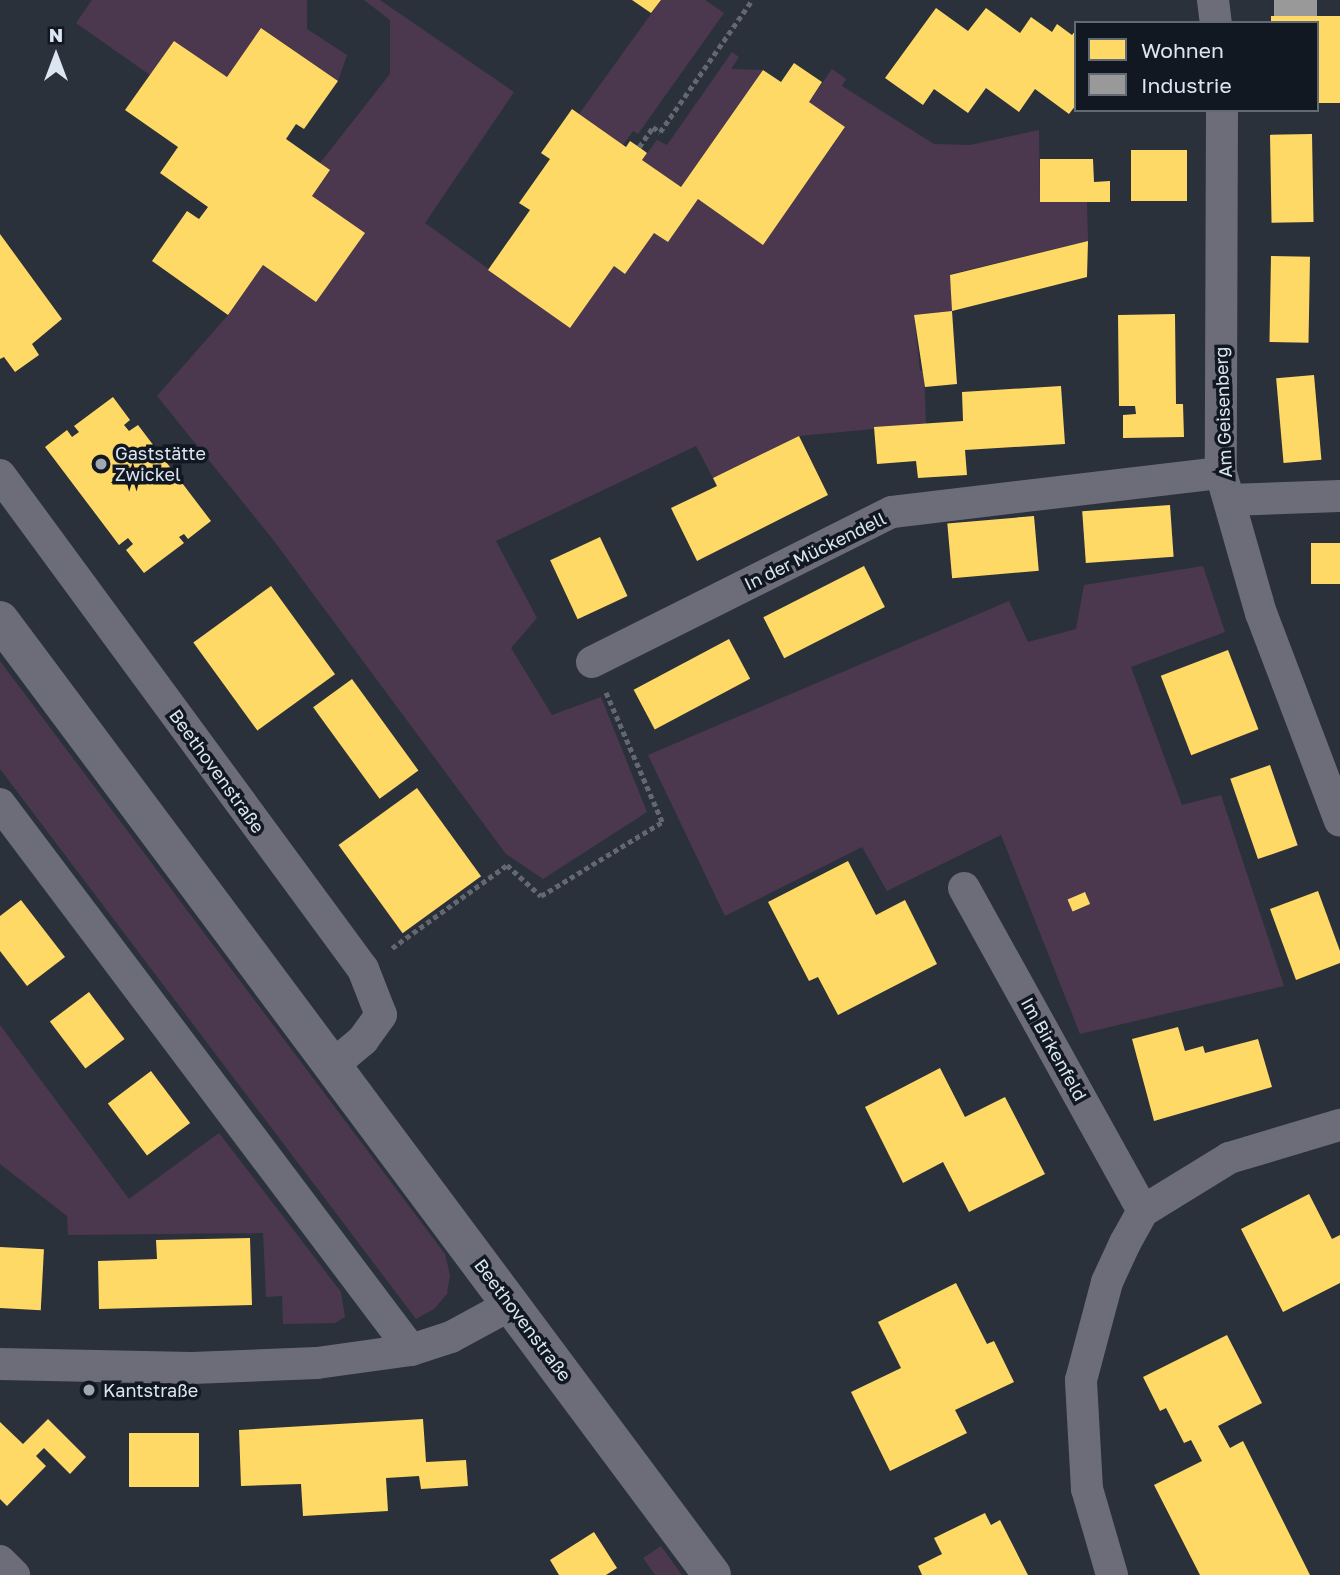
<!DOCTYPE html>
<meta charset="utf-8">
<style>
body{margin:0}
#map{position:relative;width:1340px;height:1575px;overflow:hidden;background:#2a313b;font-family:"Golos Text",sans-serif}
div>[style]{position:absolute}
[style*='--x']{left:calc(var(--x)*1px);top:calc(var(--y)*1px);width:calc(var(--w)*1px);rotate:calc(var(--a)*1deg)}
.green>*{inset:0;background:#4b384f}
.homes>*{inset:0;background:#ffd966;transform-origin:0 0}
.industry>*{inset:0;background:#999;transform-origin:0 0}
.path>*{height:4.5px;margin-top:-2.25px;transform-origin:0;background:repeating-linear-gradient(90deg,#636771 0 5px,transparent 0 8.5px)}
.minor>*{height:32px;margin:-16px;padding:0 16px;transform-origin:16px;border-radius:16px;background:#6c6d79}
.tertiary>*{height:38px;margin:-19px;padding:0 19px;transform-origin:19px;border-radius:19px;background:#6c6d79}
.dots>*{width:19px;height:19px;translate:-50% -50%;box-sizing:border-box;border:4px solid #121821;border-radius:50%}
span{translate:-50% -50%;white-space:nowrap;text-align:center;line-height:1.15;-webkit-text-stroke:7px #121821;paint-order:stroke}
.street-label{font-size:18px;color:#dce6f2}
.poi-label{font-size:18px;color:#dce6f2}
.left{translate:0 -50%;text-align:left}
.legend{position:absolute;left:1074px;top:21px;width:245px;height:91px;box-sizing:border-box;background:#121821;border:2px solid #636a75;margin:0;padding:9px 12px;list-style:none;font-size:21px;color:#dce6f2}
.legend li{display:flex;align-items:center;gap:14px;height:35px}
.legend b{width:35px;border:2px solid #636a75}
.north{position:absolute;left:21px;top:21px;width:70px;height:70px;-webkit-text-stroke:5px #121821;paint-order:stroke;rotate:0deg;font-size:19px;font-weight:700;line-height:28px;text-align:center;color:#dce6f2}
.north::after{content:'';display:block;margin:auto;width:24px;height:32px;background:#dce6f2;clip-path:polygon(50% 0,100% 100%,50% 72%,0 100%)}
</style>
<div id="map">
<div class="green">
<div style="clip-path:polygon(92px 0,307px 0,307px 29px,347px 55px,338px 81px,262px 28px,227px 77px,174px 41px,150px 75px,76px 23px)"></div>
<div style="clip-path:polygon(364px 0,380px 0,514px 92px,425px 223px,570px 328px,614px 266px,625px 274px,654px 233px,668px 242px,698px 199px,763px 244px,845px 128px,809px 102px,832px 69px,846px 79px,842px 86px,934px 144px,970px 145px,1039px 130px,1040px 202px,1087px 202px,1088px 241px,951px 274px,952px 311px,914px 315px,920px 371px,924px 371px,926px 424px,799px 436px,713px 478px,696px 446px,496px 541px,537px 618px,511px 648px,552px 715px,601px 697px,647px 812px,543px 879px,506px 854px,271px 537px,157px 396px,228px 315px,263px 265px,316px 302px,364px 233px,312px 196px,330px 171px,320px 163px,390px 74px,390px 20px)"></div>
<div style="clip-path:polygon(661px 0,705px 0,724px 13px,638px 134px,633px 131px,623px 145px,579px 114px)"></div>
<div style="clip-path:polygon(732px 52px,739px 57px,731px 69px,763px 70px,681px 187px,642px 160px,657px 140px,667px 145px)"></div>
<div style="clip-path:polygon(1203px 566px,1225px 632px,1131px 667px,1182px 805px,1221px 795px,1284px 986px,1080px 1034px,1001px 835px,887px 891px,862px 847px,725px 916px,648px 755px,1009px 601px,1028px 642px,1076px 629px,1084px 585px)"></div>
<div style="clip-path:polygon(0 661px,445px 1254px,450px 1275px,447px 1294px,434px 1309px,416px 1319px,0 769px)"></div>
<div style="clip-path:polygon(0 1025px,129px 1199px,219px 1133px,341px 1292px,345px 1317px,335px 1323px,283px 1324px,282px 1296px,266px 1297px,263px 1233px,68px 1235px,67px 1216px,0 1164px)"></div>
<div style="clip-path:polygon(661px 1546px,682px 1575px,655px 1575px,643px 1558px)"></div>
</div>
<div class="homes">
<div style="clip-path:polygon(632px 0,661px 0,651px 13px)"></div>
<div style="clip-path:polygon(936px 8px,968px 31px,986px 8px,1020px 33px,1031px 17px,1052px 32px,1057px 24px,1072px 35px,1076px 30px,1076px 105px,1069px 114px,1035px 89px,1019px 112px,986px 88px,968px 113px,934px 89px,923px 105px,885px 78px)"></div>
<div style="clip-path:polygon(1271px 16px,1340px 16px,1340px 103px,1317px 103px,1317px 23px,1271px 23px)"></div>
<div style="clip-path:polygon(261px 28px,338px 81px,304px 129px,296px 124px,286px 139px,330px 170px,312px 196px,365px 233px,316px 302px,263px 265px,228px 315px,152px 261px,187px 211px,199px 219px,208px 207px,160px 173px,178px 147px,125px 110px,174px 41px,227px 77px)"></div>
<div style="clip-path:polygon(794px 63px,822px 82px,809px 102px,845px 127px,763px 245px,698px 199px,668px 242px,654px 233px,625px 274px,614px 266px,570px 328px,488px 270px,530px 210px,519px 203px,550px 159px,541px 153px,572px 109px,626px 147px,630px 141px,639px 147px,647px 153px,642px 160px,681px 187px,763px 70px,781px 82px)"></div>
<div style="left:1312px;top:134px;width:88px;height:42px;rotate:89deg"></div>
<div style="left:1131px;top:150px;width:56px;height:51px"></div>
<div style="clip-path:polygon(1040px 159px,1093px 159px,1094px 182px,1110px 181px,1110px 202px,1040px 202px)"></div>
<div style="clip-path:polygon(0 234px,62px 319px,32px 344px,39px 355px,15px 372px,4px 357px,0 359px)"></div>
<div style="clip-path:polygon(1088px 241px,1087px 277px,952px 311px,957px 384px,925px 387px,914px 315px,952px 311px,950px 275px)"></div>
<div style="left:1271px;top:256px;width:39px;height:86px;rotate:1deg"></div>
<div style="clip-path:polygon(1175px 314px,1176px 404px,1183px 404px,1184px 437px,1123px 438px,1123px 415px,1136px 414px,1135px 406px,1119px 406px,1118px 315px)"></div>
<div style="left:1314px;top:375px;width:85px;height:38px;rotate:85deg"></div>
<div style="clip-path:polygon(1061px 386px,1065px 444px,965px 450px,967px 475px,918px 478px,916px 461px,877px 464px,874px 427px,963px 421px,962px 392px)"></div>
<div style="clip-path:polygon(113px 397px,130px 420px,124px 425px,129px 431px,138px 425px,211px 521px,188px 539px,184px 534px,179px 537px,184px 543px,144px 573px,126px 550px,133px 544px,128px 538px,119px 545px,45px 447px,67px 430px,72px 437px,79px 432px,74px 426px)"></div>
<div style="clip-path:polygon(799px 436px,828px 495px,697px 561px,671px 508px,717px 486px,713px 478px)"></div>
<div style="left:1170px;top:505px;width:52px;height:88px;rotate:86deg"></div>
<div style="left:1034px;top:516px;width:55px;height:87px;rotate:85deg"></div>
<div style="left:600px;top:537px;width:65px;height:55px;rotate:65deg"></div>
<div style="left:1311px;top:543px;width:29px;height:41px"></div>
<div style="left:864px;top:566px;width:46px;height:113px;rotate:63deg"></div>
<div style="left:271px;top:586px;width:109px;height:96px;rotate:54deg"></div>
<div style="left:729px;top:639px;width:45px;height:108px;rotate:62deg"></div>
<div style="left:1228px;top:650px;width:85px;height:72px;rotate:69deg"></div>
<div style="left:352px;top:679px;width:113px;height:48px;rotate:54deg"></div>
<div style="left:1270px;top:765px;width:85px;height:42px;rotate:71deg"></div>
<div style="left:417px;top:788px;width:109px;height:97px;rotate:54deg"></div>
<div style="clip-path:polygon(848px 861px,876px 915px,905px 900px,937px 964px,838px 1015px,818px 977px,809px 981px,768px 902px)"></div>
<div style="clip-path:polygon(1318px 891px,1340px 951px,1340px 963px,1296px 980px,1270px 909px)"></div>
<div style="left:1085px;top:892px;width:13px;height:19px;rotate:67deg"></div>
<div style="clip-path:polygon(21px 900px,65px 957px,27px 986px,0 951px,0 916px)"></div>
<div style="left:89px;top:992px;width:59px;height:49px;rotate:53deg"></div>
<div style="clip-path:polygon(1178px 1027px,1185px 1051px,1203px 1046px,1205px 1053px,1258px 1039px,1272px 1087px,1154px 1121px,1132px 1039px)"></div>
<div style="clip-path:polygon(940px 1068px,965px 1117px,1005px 1097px,1045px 1174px,969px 1212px,943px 1162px,903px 1183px,865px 1107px)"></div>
<div style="left:151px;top:1071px;width:65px;height:54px;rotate:53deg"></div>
<div style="clip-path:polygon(1309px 1194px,1332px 1239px,1340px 1235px,1340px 1283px,1283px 1312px,1241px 1229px)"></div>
<div style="clip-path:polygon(250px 1238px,252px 1305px,99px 1309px,98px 1261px,157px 1259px,156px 1240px)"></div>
<div style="left:0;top:1247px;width:44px;height:61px;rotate:3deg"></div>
<div style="clip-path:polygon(956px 1283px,987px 1344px,994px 1341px,1014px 1382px,955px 1410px,967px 1433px,890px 1471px,851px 1392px,901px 1368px,878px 1322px)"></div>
<div style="clip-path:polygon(1227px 1335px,1262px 1403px,1218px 1426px,1230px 1448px,1243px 1441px,1310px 1575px,1200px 1575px,1154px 1485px,1202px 1461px,1191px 1440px,1184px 1443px,1166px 1408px,1160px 1411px,1143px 1377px)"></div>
<div style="clip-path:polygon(48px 1419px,86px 1457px,70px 1474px,44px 1448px,36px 1456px,46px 1466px,7px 1506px,0 1499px,0 1422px,23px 1444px)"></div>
<div style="clip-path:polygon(423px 1419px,426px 1462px,466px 1460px,468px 1486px,421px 1489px,419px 1476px,386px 1478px,388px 1511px,303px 1516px,301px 1484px,241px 1486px,239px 1430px)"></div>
<div style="left:129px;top:1433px;width:70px;height:54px"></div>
<div style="clip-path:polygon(985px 1513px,991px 1525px,1000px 1520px,1028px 1575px,922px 1575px,918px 1566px,942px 1554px,934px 1538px)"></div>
<div style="clip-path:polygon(594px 1532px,617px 1568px,606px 1575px,559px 1575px,550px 1560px)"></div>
</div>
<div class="industry">
<div style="left:1274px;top:0;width:43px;height:16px"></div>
</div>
<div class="path">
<div style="--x:639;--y:147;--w:24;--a:-55"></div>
<div style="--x:653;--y:127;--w:9;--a:36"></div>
<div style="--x:660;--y:132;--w:161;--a:-55.1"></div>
<div style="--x:392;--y:948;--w:142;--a:-35.8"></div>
<div style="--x:507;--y:865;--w:46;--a:42.4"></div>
<div style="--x:541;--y:896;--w:142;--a:-31.4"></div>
<div style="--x:662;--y:822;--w:141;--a:-113.5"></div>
</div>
<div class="minor">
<div style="--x:1213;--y:0;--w:23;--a:83"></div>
<div style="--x:1222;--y:110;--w:363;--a:90.2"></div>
<div style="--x:1221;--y:473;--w:146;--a:74.1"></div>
<div style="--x:1261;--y:613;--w:222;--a:69.2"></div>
<div style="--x:0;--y:475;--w:613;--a:53.69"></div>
<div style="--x:363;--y:969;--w:49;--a:68.6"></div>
<div style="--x:381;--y:1015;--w:31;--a:126"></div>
<div style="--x:363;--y:1040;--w:40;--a:140"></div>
<div style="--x:1230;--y:500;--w:110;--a:-2.1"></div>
<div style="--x:592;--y:662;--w:335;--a:-26.6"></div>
<div style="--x:892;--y:512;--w:331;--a:-6.8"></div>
<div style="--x:0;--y:804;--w:683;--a:53.03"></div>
<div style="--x:964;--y:888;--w:369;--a:61"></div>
<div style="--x:0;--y:1364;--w:192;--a:1.2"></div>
<div style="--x:192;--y:1368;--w:125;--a:-2.3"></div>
<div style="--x:317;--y:1363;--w:95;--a:-7.9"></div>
<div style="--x:411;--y:1350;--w:42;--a:-18"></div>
<div style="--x:451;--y:1337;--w:69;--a:-28.4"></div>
<div style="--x:0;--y:1561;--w:20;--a:45"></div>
<div style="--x:1112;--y:1575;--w:90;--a:-106.2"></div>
<div style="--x:1087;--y:1489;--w:109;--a:-93.2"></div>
<div style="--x:1081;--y:1380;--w:101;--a:-75.1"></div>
<div style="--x:1107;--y:1282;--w:43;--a:-65.2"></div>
<div style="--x:1125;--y:1243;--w:37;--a:-61"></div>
<div style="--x:1143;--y:1211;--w:101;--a:-31.6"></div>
<div style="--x:1229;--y:1158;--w:116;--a:-16.6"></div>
</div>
<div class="tertiary">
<div style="--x:0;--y:620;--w:1191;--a:53.29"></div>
</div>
<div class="dots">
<div style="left:101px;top:464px;background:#9ea7b2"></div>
<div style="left:89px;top:1390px;background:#9ea7b2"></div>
</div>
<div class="street-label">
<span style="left:1223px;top:412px;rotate:-92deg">Am Geisenberg</span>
<span style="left:815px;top:551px;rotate:-26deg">In der Mückendell</span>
<span style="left:217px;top:771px;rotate:54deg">Beethovenstraße</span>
<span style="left:1054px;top:1049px;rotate:61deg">Im Birkenfeld</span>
<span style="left:523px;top:1320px;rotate:53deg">Beethovenstraße</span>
</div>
<div class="poi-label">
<span class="left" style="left:115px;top:464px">Gaststätte<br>Zwickel</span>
<span class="left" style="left:103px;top:1390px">Kantstraße</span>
</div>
<ul class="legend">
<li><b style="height:19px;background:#ffd966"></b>Wohnen</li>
<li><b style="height:19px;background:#999"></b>Industrie</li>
</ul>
<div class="north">N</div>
</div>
